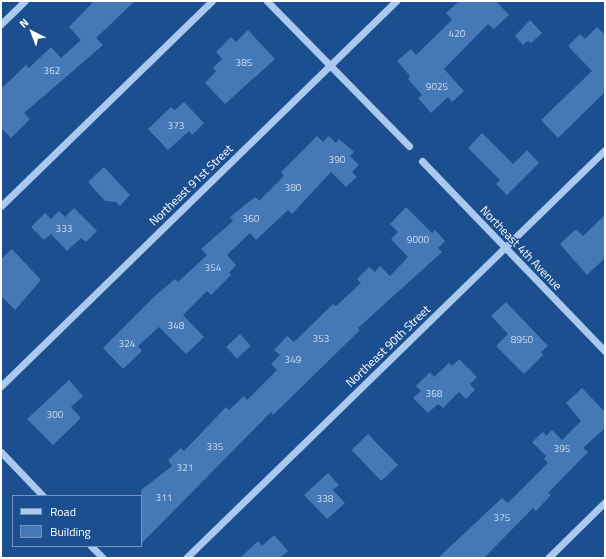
<!DOCTYPE html>
<style>
body{margin:0}
#map{position:relative;width:606px;height:559px;overflow:hidden;background:#1b4f8f;font-family:"Titillium Web",sans-serif}
div>[style]{position:absolute}
[style*='--x']{left:calc(var(--x)*1px);top:calc(var(--y)*1px);width:calc(var(--w)*1px);rotate:calc(var(--a)*1deg)}
.building>*{inset:0;background:#4478b7;transform-origin:0 0}
.minor>*{height:7px;margin:-3.5px;padding:0 3.5px;transform-origin:3.5px;border-radius:3.5px;background:#a9c9ee}
span{translate:-50% -50%;white-space:nowrap;text-align:center;line-height:1.15;-webkit-text-stroke:3px #1b4f8f;paint-order:stroke}
.number-label{font-size:10px;color:#d0dded}
.number-label span{-webkit-text-stroke-width:0}
.street-label{font-size:12px;color:#fff}
.frame{position:absolute;inset:0;border:2px solid #fff;pointer-events:none}
.legend{position:absolute;left:12px;top:495px;width:130px;height:52px;box-sizing:border-box;background:#1b4f8f;border:1px solid #7695bc;margin:0;padding:5px 7px;list-style:none;font-size:12px;color:#fff}
.legend li{display:flex;align-items:center;gap:8px;height:20px}
.legend b{width:20px;border:1px solid #7695bc}
.north{position:absolute;left:12px;top:12px;width:40px;height:40px;-webkit-text-stroke:3px #1b4f8f;paint-order:stroke;rotate:318deg;font-size:11px;font-weight:700;line-height:16px;text-align:center;color:#fff}
.north::after{content:'';display:block;margin:auto;width:14px;height:18px;background:#fff;clip-path:polygon(50% 0,100% 100%,50% 72%,0 100%)}
</style>
<div id="map">
<div class="building">
<div style="clip-path:polygon(94px 1px,135px 1px,96px 38px,103px 45px,24px 113px,30px 119px,11px 138px,1px 128px,1px 89px,26px 65px,29px 68px,51px 47px,61px 58px,81px 40px,69px 27px)"></div>
<div style="clip-path:polygon(459px 1px,496px 1px,509px 15px,494px 29px,488px 24px,444px 69px,464px 91px,452px 102px,448px 97px,431px 113px,418px 98px,422px 95px,408px 79px,410px 76px,397px 61px,411px 49px,416px 55px,452px 20px,446px 13px)"></div>
<div style="clip-path:polygon(530px 20px,542px 33px,531px 43px,528px 41px,523px 45px,515px 36px)"></div>
<div style="clip-path:polygon(597px 27px,605px 35px,605px 92px,558px 138px,541px 120px,592px 71px,568px 46px,580px 34px,585px 39px)"></div>
<div style="clip-path:polygon(248px 30px,275px 59px,225px 104px,205px 83px,216px 71px,213px 68px,222px 59px,216px 52px,231px 37px,236px 42px)"></div>
<div style="clip-path:polygon(184px 102px,204px 123px,192px 135px,189px 131px,168px 150px,148px 129px,171px 107px,175px 110px)"></div>
<div style="clip-path:polygon(482px 133px,513px 164px,527px 150px,539px 163px,507px 195px,496px 184px,500px 180px,468px 148px)"></div>
<div style="clip-path:polygon(317px 136px,323px 142px,329px 136px,336px 143px,339px 139px,354px 152px,350px 156px,359px 165px,352px 172px,357px 177px,346px 187px,331px 172px,292px 214px,288px 210px,256px 240px,250px 233px,227px 255px,236px 265px,229px 273px,231px 275px,211px 295px,207px 291px,183px 315px,204px 337px,186px 354px,159px 327px,138px 346px,142px 351px,123px 369px,103px 348px,155px 296px,175px 279px,178px 282px,207px 255px,201px 249px,233px 221px,230px 217px,255px 197px,259px 201px,284px 176px,281px 172px)"></div>
<div style="clip-path:polygon(104px 167px,130px 195px,120px 206px,116px 202px,105px 201px,88px 182px)"></div>
<div style="clip-path:polygon(406px 207px,432px 233px,435px 230px,445px 241px,438px 248px,442px 252px,358px 328px,360px 330px,273px 415px,271px 412px,141px 544px,141px 490px,172px 466px,168px 460px,181px 448px,184px 451px,226px 407px,229px 410px,244px 396px,247px 400px,277px 370px,271px 364px,280px 355px,274px 350px,287px 336px,294px 342px,333px 304px,336px 306px,361px 283px,357px 279px,369px 267px,375px 272px,380px 266px,390px 276px,408px 257px,391px 239px,398px 232px,390px 224px)"></div>
<div style="clip-path:polygon(74px 208px,97px 231px,86px 242px,81px 238px,67px 251px,51px 234px,44px 240px,31px 227px,45px 213px,51px 219px,59px 211px,65px 217px)"></div>
<div style="clip-path:polygon(605px 215px,605px 258px,587px 275px,560px 244px,576px 229px,583px 236px)"></div>
<div style="clip-path:polygon(12px 249px,41px 280px,15px 310px,1px 296px,1px 259px)"></div>
<div style="clip-path:polygon(506px 302px,548px 346px,541px 352px,543px 355px,524px 374px,496px 346px,508px 334px,491px 316px)"></div>
<div style="left:240px;top:334px;width:16px;height:19px;rotate:47deg"></div>
<div style="clip-path:polygon(459px 359px,477px 377px,470px 384px,475px 390px,466px 399px,459px 392px,443px 408px,438px 404px,428px 413px,413px 398px,421px 391px,416px 386px,430px 372px,434px 377px,449px 363px,452px 366px)"></div>
<div style="clip-path:polygon(69px 380px,83px 396px,71px 407px,81px 418px,53px 445px,27px 419px)"></div>
<div style="clip-path:polygon(582px 388px,605px 412px,605px 428px,583px 448px,588px 452px,548px 493px,551px 495px,536px 511px,533px 508px,484px 558px,438px 558px,502px 498px,508px 503px,548px 463px,544px 459px,546px 456px,532px 442px,543px 432px,546px 436px,552px 430px,562px 440px,581px 421px,566px 403px)"></div>
<div style="left:368px;top:434px;width:43px;height:23px;rotate:46deg"></div>
<div style="clip-path:polygon(328px 473px,339px 485px,333px 490px,345px 503px,327px 519px,304px 495px)"></div>
<div style="clip-path:polygon(274px 535px,288px 551px,280px 558px,240px 558px,258px 541px,262px 546px)"></div>
</div>
<div class="minor">
<div style="--x:267;--y:1;--w:203;--a:45.6"></div>
<div style="--x:1;--y:24;--w:33;--a:-44"></div>
<div style="--x:422;--y:161;--w:264;--a:46.1"></div>
<div style="--x:1;--y:206;--w:294;--a:-44.2"></div>
<div style="--x:1;--y:386;--w:552;--a:-44.27"></div>
<div style="--x:1;--y:452;--w:61;--a:46.3"></div>
<div style="--x:91;--y:546;--w:17;--a:45"></div>
<div style="--x:186;--y:558;--w:585;--a:-44.24"></div>
<div style="--x:548;--y:558;--w:80;--a:-44.5"></div>
</div>
<div class="number-label">
<span style="left:457px;top:34px">420</span>
<span style="left:244px;top:63px">385</span>
<span style="left:52px;top:71px">362</span>
<span style="left:437px;top:87px">9025</span>
<span style="left:176px;top:126px">373</span>
<span style="left:337px;top:160px">390</span>
<span style="left:293px;top:188px">380</span>
<span style="left:251px;top:219px">360</span>
<span style="left:64px;top:229px">333</span>
<span style="left:418px;top:240px">9000</span>
<span style="left:213px;top:268px">354</span>
<span style="left:176px;top:326px">348</span>
<span style="left:321px;top:339px">353</span>
<span style="left:522px;top:340px">8950</span>
<span style="left:127px;top:344px">324</span>
<span style="left:293px;top:360px">349</span>
<span style="left:434px;top:394px">368</span>
<span style="left:55px;top:415px">300</span>
<span style="left:215px;top:447px">335</span>
<span style="left:562px;top:449px">395</span>
<span style="left:185px;top:468px">321</span>
<span style="left:164px;top:498px">311</span>
<span style="left:325px;top:499px">338</span>
<span style="left:502px;top:518px">375</span>
</div>
<div class="street-label">
<span style="left:191px;top:185px;rotate:-44deg">Northeast 91st Street</span>
<span style="left:521px;top:248px;rotate:46deg">Northeast 4th Avenue</span>
<span style="left:388px;top:346px;rotate:-44deg">Northeast 90th Street</span>
</div>
<div class="frame"></div>
<ul class="legend">
<li><b style="height:5px;background:#a9c9ee"></b>Road</li>
<li><b style="height:11px;background:#4478b7"></b>Building</li>
</ul>
<div class="north">N</div>
</div>
